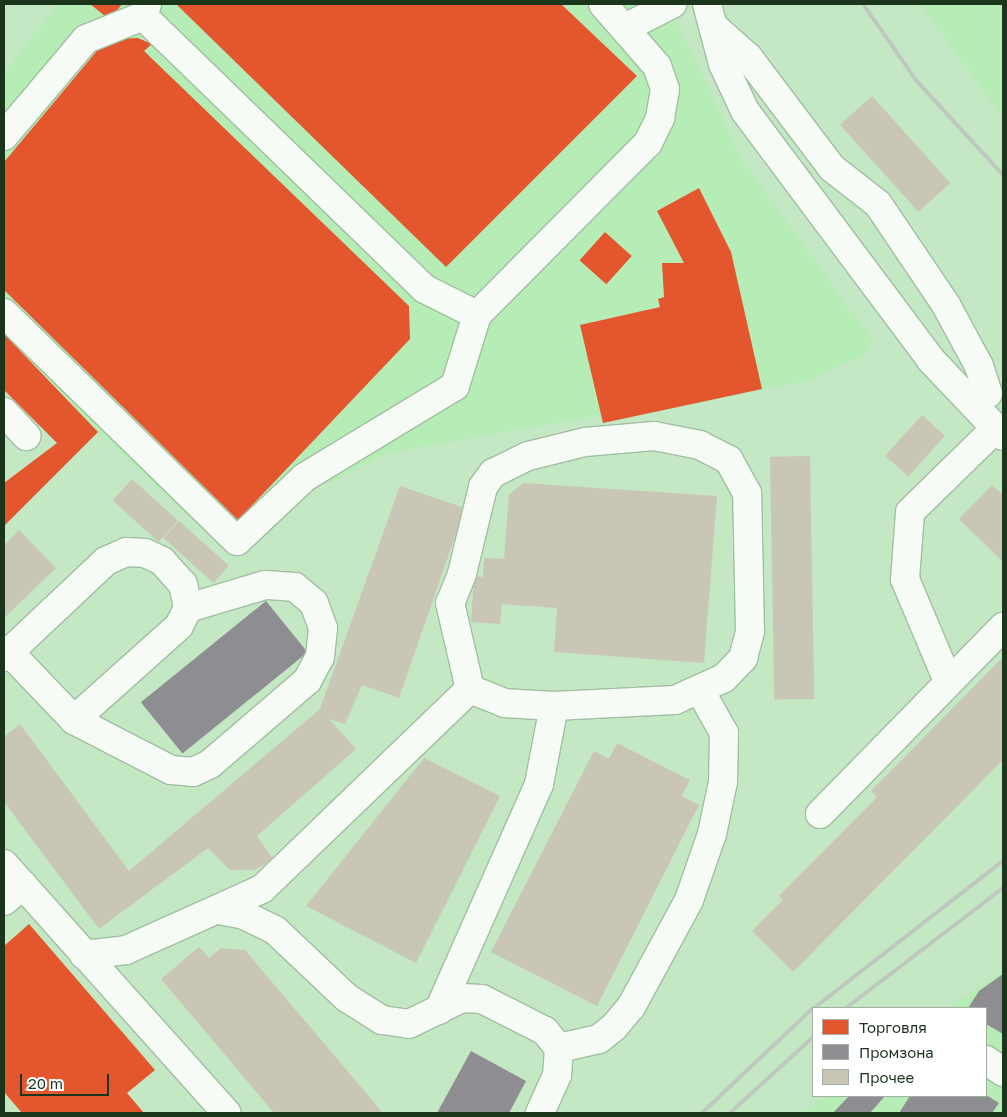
<!DOCTYPE html>
<meta charset="utf-8">
<style>
body{margin:0}
#map{position:relative;width:1007px;height:1117px;overflow:hidden;background:#c4e7c4;font-family:"Golos Text",sans-serif}
div>[style]{position:absolute}
[style*='--x']{left:calc(var(--x)*1px);top:calc(var(--y)*1px);width:calc(var(--w)*1px);rotate:calc(var(--a)*1deg)}
.built>*{inset:0;background:#b6ecb6}
.shops>*{inset:0;background:#e4572e;transform-origin:0 0}
.industry>*{inset:0;background:#8d8d92;transform-origin:0 0}
.building>*{inset:0;background:#cac6b5;transform-origin:0 0}
.roads{filter:drop-shadow(1px 0 #a2bea2) drop-shadow(-1px 0 #a2bea2) drop-shadow(0 1px #a2bea2) drop-shadow(0 -1px #a2bea2)}
.minor>*{height:28px;margin:-14px;padding:0 14px;transform-origin:14px;border-radius:14px;background:#f6fbf6}
.rail>*{height:4px;margin:-2px;padding:0 2px;transform-origin:2px;border-radius:2px;background:#bec8be}
span{translate:-50% -50%;white-space:nowrap;text-align:center;line-height:1.15;-webkit-text-stroke:5px #fff;paint-order:stroke}
.frame{position:absolute;inset:0;border:5px solid #1b341c;pointer-events:none}
.legend{position:absolute;left:812px;top:1007px;width:175px;height:90px;box-sizing:border-box;background:#fff;border:1px solid #a4aea4;margin:0;padding:6px 9px;list-style:none;font-size:15px;color:#1b341c}
.legend li{display:flex;align-items:center;gap:10px;height:25px}
.legend b{width:25px;border:1px solid #a4aea4}
.scale{position:absolute;left:20px;top:1074px;width:89px;height:22px;box-sizing:border-box;border:2px solid #1b341c;border-top:0;padding-left:6px;font-size:15px;line-height:18px;white-space:nowrap;color:#1b341c;-webkit-text-stroke:4px #fff;paint-order:stroke}
</style>
<div id="map">
<div class="built">
<div style="clip-path:polygon(58px 4px,668px 4px,743px 161px,873px 341px,865px 355px,810px 380px,603px 423px,600px 415px,389px 453px,310px 492px,235px 559px,98px 432px,4px 334px,4px 73px)"></div>
<div style="clip-path:polygon(920px 4px,1003px 4px,1003px 118px)"></div>
<div style="clip-path:polygon(1003px 970px,1003px 1113px,802px 1113px,826px 1096px,986px 1096px,986px 1008px,949px 1008px)"></div>
</div>
<div class="shops">
<div style="clip-path:polygon(90px 4px,122px 4px,110px 20px)"></div>
<div style="clip-path:polygon(176px 4px,561px 4px,637px 76px,446px 267px)"></div>
<div style="clip-path:polygon(138px 38px,152px 44px,144px 51px,409px 306px,410px 339px,238px 520px,4px 290px,4px 162px,101px 46px,116px 39px)"></div>
<div style="clip-path:polygon(699px 188px,731px 252px,762px 389px,603px 423px,580px 325px,660px 307px,658px 299px,664px 297px,662px 263px,684px 263px,657px 211px)"></div>
<div style="left:605px;top:232px;width:36px;height:38px;rotate:42deg"></div>
<div style="clip-path:polygon(4px 334px,98px 432px,4px 526px,4px 483px,57px 443px,4px 390px)"></div>
<div style="clip-path:polygon(29px 924px,155px 1070px,127px 1093px,144px 1113px,22px 1113px,4px 1092px,4px 946px)"></div>
</div>
<div class="industry">
<div style="left:266px;top:601px;width:66px;height:161px;rotate:51deg"></div>
<div style="clip-path:polygon(1003px 974px,1003px 1034px,986px 1024px,986px 1008px,968px 1008px,979px 991px)"></div>
<div style="clip-path:polygon(471px 1051px,526px 1081px,509px 1113px,437px 1113px)"></div>
<div style="clip-path:polygon(986px 1095px,999px 1103px,992px 1113px,899px 1113px,910px 1096px)"></div>
<div style="clip-path:polygon(849px 1096px,885px 1096px,870px 1113px,833px 1113px)"></div>
</div>
<div class="building">
<div style="left:872px;top:96px;width:117px;height:43px;rotate:48deg"></div>
<div style="left:922px;top:415px;width:31px;height:55px;rotate:42deg"></div>
<div style="left:810px;top:456px;width:243px;height:40px;rotate:89deg"></div>
<div style="left:132px;top:479px;width:62px;height:29px;rotate:42deg"></div>
<div style="clip-path:polygon(523px 483px,717px 496px,704px 663px,554px 652px,557px 608px,502px 604px,500px 624px,471px 622px,474px 576px,483px 577px,484px 558px,504px 559px,509px 495px)"></div>
<div style="clip-path:polygon(992px 485px,1003px 495px,1003px 562px,959px 519px)"></div>
<div style="clip-path:polygon(400px 486px,465px 508px,399px 698px,362px 685px,345px 724px,329px 719px,356px 749px,257px 836px,273px 859px,255px 870px,230px 870px,208px 848px,99px 929px,4px 802px,4px 737px,20px 724px,129px 871px,320px 709px)"></div>
<div style="left:179px;top:521px;width:67px;height:23px;rotate:42deg"></div>
<div style="clip-path:polygon(19px 530px,56px 568px,4px 618px,4px 545px)"></div>
<div style="clip-path:polygon(1003px 657px,1003px 760px,793px 972px,752px 931px,783px 900px,779px 896px,877px 797px,871px 791px)"></div>
<div style="clip-path:polygon(617px 743px,690px 780px,682px 796px,699px 805px,597px 1006px,491px 952px,594px 751px,609px 759px)"></div>
<div style="clip-path:polygon(424px 758px,500px 796px,416px 963px,306px 906px)"></div>
<div style="clip-path:polygon(199px 947px,209px 958px,221px 948px,245px 950px,383px 1113px,274px 1113px,161px 979px)"></div>
</div>
<div class="roads">
<div class="minor">
<div style="--x:147;--y:4;--w:13;--a:108"></div>
<div style="--x:143;--y:16;--w:392;--a:44.1"></div>
<div style="--x:425;--y:289;--w:58;--a:26.6"></div>
<div style="--x:707;--y:4;--w:62;--a:75.1"></div>
<div style="--x:723;--y:64;--w:52;--a:64.9"></div>
<div style="--x:745;--y:111;--w:311;--a:53.2"></div>
<div style="--x:931;--y:360;--w:105;--a:46.5"></div>
<div style="--x:713;--y:26;--w:47;--a:41.5"></div>
<div style="--x:748;--y:57;--w:139;--a:52.9"></div>
<div style="--x:832;--y:168;--w:58;--a:38"></div>
<div style="--x:878;--y:204;--w:122;--a:56"></div>
<div style="--x:946;--y:305;--w:69;--a:61.6"></div>
<div style="--x:979;--y:366;--w:29;--a:72"></div>
<div style="--x:627;--y:27;--w:51;--a:-27.1"></div>
<div style="--x:4;--y:136;--w:127;--a:-49.8"></div>
<div style="--x:86;--y:39;--w:61;--a:-22"></div>
<div style="--x:4;--y:313;--w:326;--a:44.4"></div>
<div style="--x:237;--y:541;--w:93;--a:-43.3"></div>
<div style="--x:305;--y:477;--w:175;--a:-31.2"></div>
<div style="--x:455;--y:386;--w:74;--a:-72.8"></div>
<div style="--x:477;--y:315;--w:243;--a:-45.2"></div>
<div style="--x:648;--y:143;--w:28;--a:-64"></div>
<div style="--x:660;--y:118;--w:29;--a:-80"></div>
<div style="--x:665;--y:89;--w:24;--a:-109"></div>
<div style="--x:657;--y:66;--w:82;--a:-131.1"></div>
<div style="--x:4;--y:412;--w:33;--a:47"></div>
<div style="--x:11;--y:654;--w:91;--a:46.3"></div>
<div style="--x:74;--y:720;--w:109;--a:27.3"></div>
<div style="--x:171;--y:770;--w:22;--a:5"></div>
<div style="--x:193;--y:772;--w:19;--a:-25"></div>
<div style="--x:210;--y:764;--w:128;--a:-40.6"></div>
<div style="--x:307;--y:681;--w:27;--a:-62"></div>
<div style="--x:320;--y:657;--w:29;--a:-84"></div>
<div style="--x:323;--y:628;--w:27;--a:-110"></div>
<div style="--x:314;--y:603;--w:25;--a:-140"></div>
<div style="--x:295;--y:587;--w:30;--a:-176"></div>
<div style="--x:265;--y:585;--w:80;--a:163.4"></div>
<div style="--x:4;--y:657;--w:140;--a:-43.3"></div>
<div style="--x:106;--y:561;--w:22;--a:-24"></div>
<div style="--x:126;--y:552;--w:19;--a:3"></div>
<div style="--x:145;--y:553;--w:19;--a:25"></div>
<div style="--x:162;--y:561;--w:31;--a:48"></div>
<div style="--x:183;--y:584;--w:25;--a:78"></div>
<div style="--x:188;--y:608;--w:20;--a:117"></div>
<div style="--x:179;--y:626;--w:141;--a:138.2"></div>
<div style="--x:948;--y:681;--w:111;--a:-112.9"></div>
<div style="--x:905;--y:579;--w:67;--a:-85.7"></div>
<div style="--x:910;--y:512;--w:119;--a:-44.3"></div>
<div style="--x:820;--y:814;--w:262;--a:-45.6"></div>
<div style="--x:4;--y:864;--w:334;--a:48.2"></div>
<div style="--x:4;--y:901;--w:25;--a:-40"></div>
<div style="--x:219;--y:910;--w:25;--a:11"></div>
<div style="--x:244;--y:915;--w:34;--a:26"></div>
<div style="--x:275;--y:930;--w:99;--a:43.4"></div>
<div style="--x:347;--y:998;--w:41;--a:32.2"></div>
<div style="--x:382;--y:1020;--w:27;--a:8"></div>
<div style="--x:409;--y:1024;--w:59;--a:-26.1"></div>
<div style="--x:462;--y:998;--w:20;--a:3"></div>
<div style="--x:482;--y:999;--w:71;--a:26.9"></div>
<div style="--x:545;--y:1031;--w:22;--a:51"></div>
<div style="--x:559;--y:1048;--w:27;--a:94"></div>
<div style="--x:557;--y:1075;--w:42;--a:114.1"></div>
<div style="--x:84;--y:955;--w:42;--a:-6.8"></div>
<div style="--x:126;--y:950;--w:149;--a:-24.2"></div>
<div style="--x:262;--y:889;--w:289;--a:-43.9"></div>
<div style="--x:470;--y:689;--w:37;--a:22"></div>
<div style="--x:504;--y:703;--w:50;--a:3.4"></div>
<div style="--x:554;--y:706;--w:121;--a:-2.8"></div>
<div style="--x:675;--y:700;--w:54;--a:-24.2"></div>
<div style="--x:724;--y:678;--w:28;--a:-46"></div>
<div style="--x:743;--y:658;--w:28;--a:-75"></div>
<div style="--x:750;--y:631;--w:138;--a:-91.2"></div>
<div style="--x:747;--y:493;--w:38;--a:-119"></div>
<div style="--x:729;--y:460;--w:33;--a:-153"></div>
<div style="--x:700;--y:445;--w:47;--a:-168.9"></div>
<div style="--x:654;--y:436;--w:69;--a:175"></div>
<div style="--x:585;--y:442;--w:59;--a:166.2"></div>
<div style="--x:528;--y:456;--w:39;--a:154"></div>
<div style="--x:493;--y:473;--w:17;--a:126"></div>
<div style="--x:483;--y:487;--w:89;--a:103.6"></div>
<div style="--x:462;--y:574;--w:31;--a:112"></div>
<div style="--x:450;--y:603;--w:88;--a:76.9"></div>
<div style="--x:439;--y:1010;--w:247;--a:-66.1"></div>
<div style="--x:539;--y:784;--w:79;--a:-79.1"></div>
<div style="--x:559;--y:1048;--w:41;--a:-12.7"></div>
<div style="--x:599;--y:1039;--w:19;--a:-39"></div>
<div style="--x:614;--y:1027;--w:26;--a:-50"></div>
<div style="--x:631;--y:1007;--w:122;--a:-61.5"></div>
<div style="--x:689;--y:900;--w:70;--a:-70.8"></div>
<div style="--x:712;--y:834;--w:53;--a:-78.1"></div>
<div style="--x:723;--y:782;--w:49;--a:-88.8"></div>
<div style="--x:724;--y:733;--w:47;--a:-119.3"></div>
<div style="--x:986;--y:1060;--w:21;--a:35"></div>
</div>
</div>
<div class="rail">
<div style="--x:863;--y:4;--w:93;--a:55.1"></div>
<div style="--x:916;--y:80;--w:129;--a:47.5"></div>
<div style="--x:814;--y:1008;--w:239;--a:-37.9"></div>
<div style="--x:846;--y:1008;--w:198;--a:-37.4"></div>
<div style="--x:702;--y:1113;--w:153;--a:-43.4"></div>
<div style="--x:730;--y:1113;--w:113;--a:-42.5"></div>
</div>
<div class="frame"></div>
<ul class="legend">
<li><b style="height:14px;background:#e4572e"></b>Торговля</li>
<li><b style="height:14px;background:#8d8d92"></b>Промзона</li>
<li><b style="height:14px;background:#cac6b5"></b>Прочее</li>
</ul>
<div class="scale">20 m</div>
</div>
